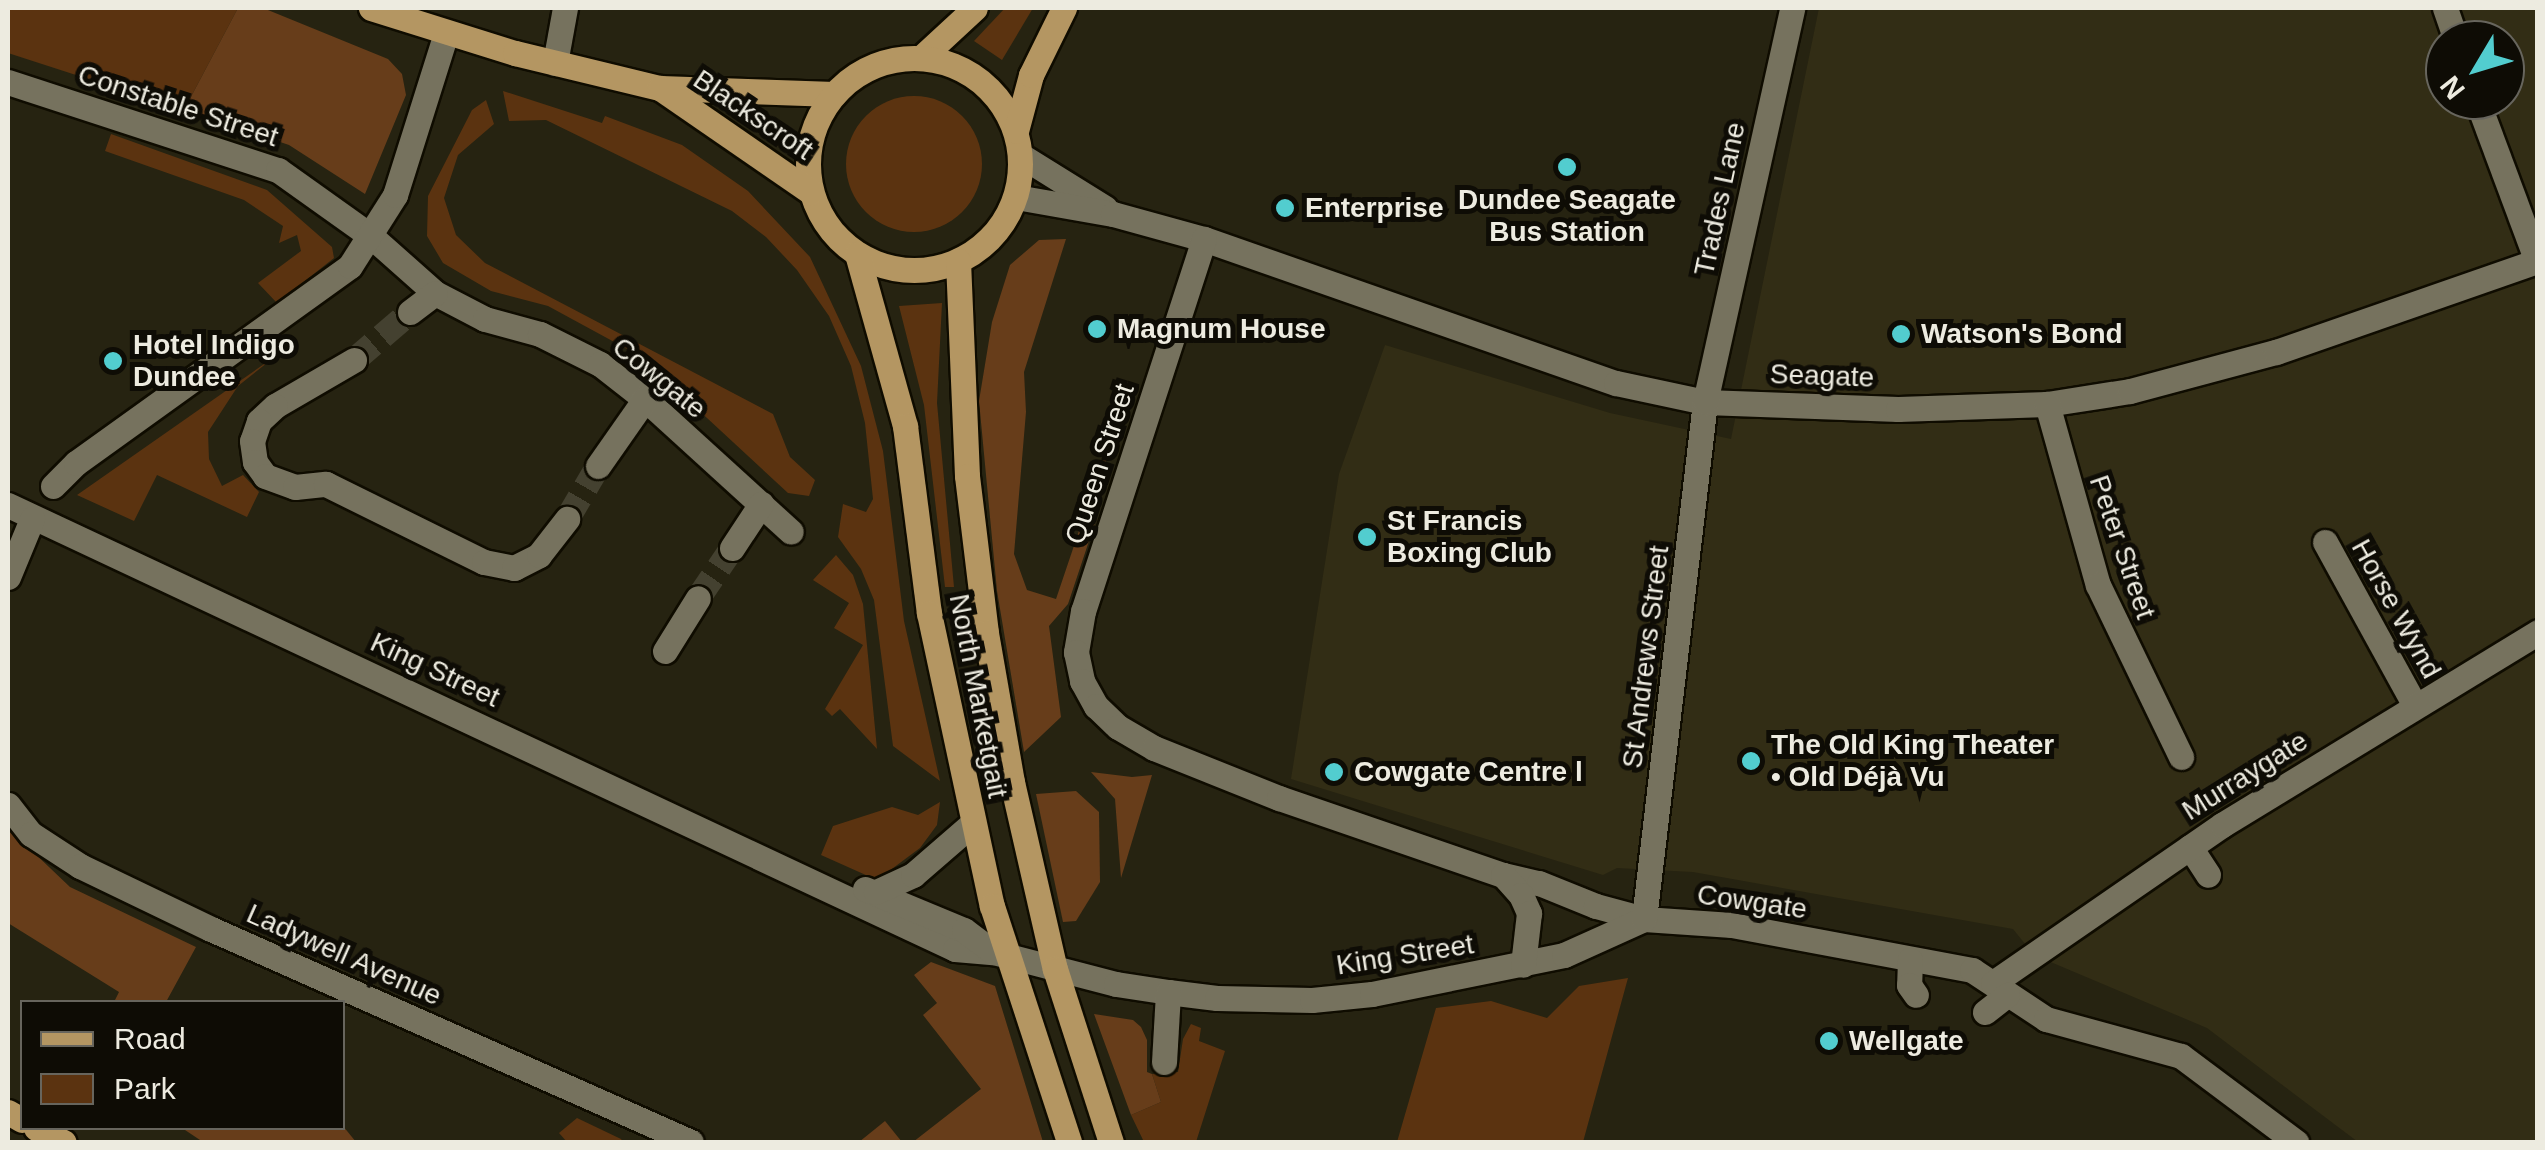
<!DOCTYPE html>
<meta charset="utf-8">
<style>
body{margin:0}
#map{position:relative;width:2545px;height:1150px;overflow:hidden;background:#262311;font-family:Helvetica,sans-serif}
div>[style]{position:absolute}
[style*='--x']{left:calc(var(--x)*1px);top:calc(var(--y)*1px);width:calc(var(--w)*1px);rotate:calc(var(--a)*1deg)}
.built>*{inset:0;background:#322d15}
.green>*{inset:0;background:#5b3310}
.round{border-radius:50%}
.forest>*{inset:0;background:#673d1a}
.minor-tunnel>*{height:25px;margin-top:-12.5px;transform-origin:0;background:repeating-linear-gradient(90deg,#444130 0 25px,transparent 0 37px)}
.roads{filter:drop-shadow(2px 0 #0f0c00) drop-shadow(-2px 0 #0f0c00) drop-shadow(0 2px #0f0c00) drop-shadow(0 -2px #0f0c00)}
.minor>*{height:25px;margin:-12.5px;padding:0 12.5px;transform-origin:12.5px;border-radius:12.5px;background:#76725e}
.major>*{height:25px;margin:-12.5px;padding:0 12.5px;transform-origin:12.5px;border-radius:12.5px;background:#b49662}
.major>.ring{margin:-12.5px;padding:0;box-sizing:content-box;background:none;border:25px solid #b49662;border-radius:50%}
.dots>*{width:28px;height:28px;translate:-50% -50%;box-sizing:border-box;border:5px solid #0e0c05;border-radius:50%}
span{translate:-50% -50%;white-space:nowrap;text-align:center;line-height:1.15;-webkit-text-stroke:10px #0e0c05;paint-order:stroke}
.street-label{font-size:28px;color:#edebe0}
.poi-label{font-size:28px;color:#edebe0;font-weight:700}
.left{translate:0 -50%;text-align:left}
.frame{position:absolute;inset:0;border:10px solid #edebe0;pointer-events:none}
.legend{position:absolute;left:20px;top:1000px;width:325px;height:130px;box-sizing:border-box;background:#0e0c05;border:2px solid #67655d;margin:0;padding:12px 18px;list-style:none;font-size:30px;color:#edebe0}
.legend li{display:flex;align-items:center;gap:20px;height:50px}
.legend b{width:50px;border:2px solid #67655d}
.north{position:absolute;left:2425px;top:20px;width:100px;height:100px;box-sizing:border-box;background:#0e0c05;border:2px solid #67655d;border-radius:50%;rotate:232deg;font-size:28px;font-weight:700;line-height:40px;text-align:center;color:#edebe0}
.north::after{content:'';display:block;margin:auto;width:35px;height:45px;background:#52cdcf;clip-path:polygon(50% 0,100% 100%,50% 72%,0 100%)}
</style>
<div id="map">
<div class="built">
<div style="clip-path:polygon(evenodd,1819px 8px,2537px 8px,2537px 1142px,2358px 1142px,2207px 1028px,2034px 955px,2013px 929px,1693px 872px,1617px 868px,1603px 875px,1291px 779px,1339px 474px,1385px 345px,1610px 413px,1731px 439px,1819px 8px,2445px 40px,2505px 40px,2505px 100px,2445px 100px,2445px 40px)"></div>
</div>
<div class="green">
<div style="clip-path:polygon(9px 8px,238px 8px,184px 110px,8px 53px)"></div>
<div style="clip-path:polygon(1005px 8px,1033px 8px,1002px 60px,974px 41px)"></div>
<div style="clip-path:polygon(503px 91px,602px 123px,605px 116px,682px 145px,748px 191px,810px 257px,861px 366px,883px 451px,904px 621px,940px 781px,893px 746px,874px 600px,861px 569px,838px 537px,843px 504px,866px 512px,873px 499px,865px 423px,851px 366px,829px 316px,797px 270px,766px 237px,732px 211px,546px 120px,509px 121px)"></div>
<div class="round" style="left:846px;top:96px;width:136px;height:136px"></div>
<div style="clip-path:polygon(486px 100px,494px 124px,458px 155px,444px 198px,456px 235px,485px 263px,773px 414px,790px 457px,815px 480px,809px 496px,788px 493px,640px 356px,548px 306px,491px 291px,443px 263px,427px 236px,428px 196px,472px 110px)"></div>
<div style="clip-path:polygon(111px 134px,267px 190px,332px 247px,334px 258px,277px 303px,258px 283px,301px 251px,297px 235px,279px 243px,283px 226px,244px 200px,105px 151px)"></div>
<div style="clip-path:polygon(942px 303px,937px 403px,954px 587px,945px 587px,924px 405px,899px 306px)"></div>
<div style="clip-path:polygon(277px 355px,238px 386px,208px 432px,209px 459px,222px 486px,243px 475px,259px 492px,247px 517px,157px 475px,134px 521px,77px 495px)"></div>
<div style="clip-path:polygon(836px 555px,853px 575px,863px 604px,877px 749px,840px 709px,832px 716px,825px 709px,863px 645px,834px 628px,849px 603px,813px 580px)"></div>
<div style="clip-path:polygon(940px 802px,937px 825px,920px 848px,877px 880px,821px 855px,833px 826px,892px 807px,918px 815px)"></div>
<div style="clip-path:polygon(1628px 978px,1583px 1142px,1397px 1142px,1436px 1008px,1491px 1001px,1547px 1018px,1579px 986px)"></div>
<div style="clip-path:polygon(1191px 1024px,1201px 1028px,1199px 1041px,1225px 1051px,1196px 1142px,1144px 1142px,1131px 1115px,1161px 1102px,1152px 1074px,1178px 1072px,1183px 1039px)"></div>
<div style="clip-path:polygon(577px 1118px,621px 1139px,623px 1142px,567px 1142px,559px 1133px)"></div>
</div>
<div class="forest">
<div style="clip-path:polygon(238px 8px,263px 8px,388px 59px,402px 74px,406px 95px,365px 194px,289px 145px,184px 110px)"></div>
<div style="clip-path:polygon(1066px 239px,1024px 372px,1026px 412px,1014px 554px,1027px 590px,1056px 599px,1109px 442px,1096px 520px,1068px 604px,1049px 626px,1061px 717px,1024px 752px,997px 591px,979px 401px,992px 322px,1010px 265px,1039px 240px)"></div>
<div style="clip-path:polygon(1091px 772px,1132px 777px,1152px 775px,1121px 878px,1115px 799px)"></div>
<div style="clip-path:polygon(1076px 791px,1099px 812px,1100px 882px,1076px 921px,1063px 922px,1036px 794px)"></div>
<div style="clip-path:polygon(8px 828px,70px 887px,196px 947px,166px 1002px,114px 1002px,119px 992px,8px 923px)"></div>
<div style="clip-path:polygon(931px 962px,995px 986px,1043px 1142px,913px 1142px,981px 1089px,923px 1015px,937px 1003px,914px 975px)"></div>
<div style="clip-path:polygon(1094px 1014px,1133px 1020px,1141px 1027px,1147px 1040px,1147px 1072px,1152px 1074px,1161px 1102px,1131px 1115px)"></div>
<div style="clip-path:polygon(885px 1121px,902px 1142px,859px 1142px)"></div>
<div style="clip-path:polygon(343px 1126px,356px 1142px,203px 1142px,182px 1128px)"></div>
</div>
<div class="minor-tunnel">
<div style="--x:354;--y:360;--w:74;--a:-40.6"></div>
<div style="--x:567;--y:519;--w:61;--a:-59.7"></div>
<div style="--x:698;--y:598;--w:60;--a:-55.8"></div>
</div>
<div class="roads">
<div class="minor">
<div style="--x:2445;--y:8;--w:34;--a:71"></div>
<div style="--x:555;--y:63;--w:56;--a:-79.7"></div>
<div style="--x:8;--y:82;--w:284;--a:18.1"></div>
<div style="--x:278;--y:170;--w:115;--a:35.5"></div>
<div style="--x:372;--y:237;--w:84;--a:41.6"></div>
<div style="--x:435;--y:293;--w:56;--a:27.5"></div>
<div style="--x:485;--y:319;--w:57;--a:15.3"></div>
<div style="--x:540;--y:334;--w:67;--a:26.6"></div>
<div style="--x:600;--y:364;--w:57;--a:37.9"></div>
<div style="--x:645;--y:399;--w:197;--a:42.3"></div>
<div style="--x:2477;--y:100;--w:172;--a:69.6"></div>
<div style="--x:1020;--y:155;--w:100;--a:31.9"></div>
<div style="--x:1016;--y:197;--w:98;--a:9.9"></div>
<div style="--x:1113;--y:214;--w:94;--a:15.4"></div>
<div style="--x:1204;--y:239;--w:436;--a:19.3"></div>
<div style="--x:1616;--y:383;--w:91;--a:12.1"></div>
<div style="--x:1705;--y:402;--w:193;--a:2.1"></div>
<div style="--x:1898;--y:409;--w:149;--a:-1.9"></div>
<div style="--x:2047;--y:404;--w:84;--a:-8.9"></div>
<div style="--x:2130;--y:391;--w:151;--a:-15"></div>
<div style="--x:2276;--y:352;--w:277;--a:-19.2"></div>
<div style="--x:1204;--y:239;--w:391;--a:108"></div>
<div style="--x:1083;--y:611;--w:42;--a:99.7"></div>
<div style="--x:1076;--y:652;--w:30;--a:78"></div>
<div style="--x:1082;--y:681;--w:29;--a:61"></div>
<div style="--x:1096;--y:706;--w:30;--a:44"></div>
<div style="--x:1118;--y:727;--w:42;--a:30.3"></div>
<div style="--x:1154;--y:748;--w:135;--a:21.8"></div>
<div style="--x:1279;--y:798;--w:237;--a:19"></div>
<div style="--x:1503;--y:875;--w:37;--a:13"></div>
<div style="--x:1539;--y:883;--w:61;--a:22"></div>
<div style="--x:1596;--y:906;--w:50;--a:15.2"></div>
<div style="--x:1644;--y:919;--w:88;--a:3.9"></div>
<div style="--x:1732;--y:925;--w:244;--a:10.6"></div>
<div style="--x:1972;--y:970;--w:89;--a:33.5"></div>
<div style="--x:2046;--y:1019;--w:140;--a:15.3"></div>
<div style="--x:2181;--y:1056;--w:144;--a:36.8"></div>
<div style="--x:410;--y:312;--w:31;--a:-37"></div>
<div style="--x:354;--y:360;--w:91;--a:149.8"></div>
<div style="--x:275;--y:406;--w:22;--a:137"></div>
<div style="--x:259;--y:421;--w:21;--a:109"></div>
<div style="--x:252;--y:441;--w:21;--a:82"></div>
<div style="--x:255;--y:462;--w:17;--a:54"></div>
<div style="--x:265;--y:476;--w:32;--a:20"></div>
<div style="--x:295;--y:487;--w:31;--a:-6"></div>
<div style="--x:326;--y:484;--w:176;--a:26.3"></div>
<div style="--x:484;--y:562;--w:31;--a:11"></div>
<div style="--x:514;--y:568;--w:28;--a:-27"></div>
<div style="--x:539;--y:555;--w:46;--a:-52.1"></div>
<div style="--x:2047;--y:404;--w:188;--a:74.3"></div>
<div style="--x:2098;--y:585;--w:191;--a:64.2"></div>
<div style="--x:598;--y:466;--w:82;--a:-55"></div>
<div style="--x:53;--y:486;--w:33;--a:-45"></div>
<div style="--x:76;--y:463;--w:337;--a:-35.7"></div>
<div style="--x:350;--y:266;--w:84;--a:-57.6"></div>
<div style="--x:395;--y:195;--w:170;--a:-72.5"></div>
<div style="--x:8;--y:505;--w:1046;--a:25.12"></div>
<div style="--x:955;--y:949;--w:38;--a:5"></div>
<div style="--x:993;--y:952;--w:127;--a:14.6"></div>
<div style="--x:1116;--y:984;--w:53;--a:8.7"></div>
<div style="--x:1168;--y:992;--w:49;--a:7"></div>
<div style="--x:1217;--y:998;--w:95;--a:1.2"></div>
<div style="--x:1312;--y:1000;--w:60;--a:-5.7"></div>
<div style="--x:1372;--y:994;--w:196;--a:-11.5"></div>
<div style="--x:1564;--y:955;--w:88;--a:-24.2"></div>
<div style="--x:2325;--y:542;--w:187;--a:61.2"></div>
<div style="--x:732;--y:548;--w:53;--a:-56.6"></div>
<div style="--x:8;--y:577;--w:63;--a:-67.5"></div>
<div style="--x:665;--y:651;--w:62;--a:-58.1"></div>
<div style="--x:8;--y:805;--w:37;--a:52"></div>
<div style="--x:31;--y:834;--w:59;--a:33.1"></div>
<div style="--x:80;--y:866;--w:145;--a:25.7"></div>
<div style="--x:211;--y:929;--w:525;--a:23.93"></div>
<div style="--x:2190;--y:847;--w:33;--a:57"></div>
<div style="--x:1503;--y:875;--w:27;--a:48"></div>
<div style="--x:1521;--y:895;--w:20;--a:66"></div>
<div style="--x:1529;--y:913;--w:52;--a:96.6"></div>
<div style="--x:865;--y:889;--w:107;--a:22.5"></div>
<div style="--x:964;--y:930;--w:36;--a:37"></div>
<div style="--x:876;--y:892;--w:41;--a:-24.7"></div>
<div style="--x:913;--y:875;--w:79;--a:-40.9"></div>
<div style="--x:1644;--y:919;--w:521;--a:-83.27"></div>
<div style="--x:1705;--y:402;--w:403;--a:-77.5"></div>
<div style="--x:1910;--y:960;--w:25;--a:92"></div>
<div style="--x:1909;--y:985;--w:12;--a:55"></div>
<div style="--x:1993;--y:983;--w:278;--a:-34.6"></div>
<div style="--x:2222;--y:825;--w:370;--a:-31.4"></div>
<div style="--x:1985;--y:1012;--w:28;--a:-38"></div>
<div style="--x:1164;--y:1062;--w:70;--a:-86.7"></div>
</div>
<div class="major">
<div style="--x:371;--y:8;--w:151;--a:17.4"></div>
<div style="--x:515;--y:53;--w:149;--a:13.6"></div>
<div style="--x:660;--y:88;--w:174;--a:2"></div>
<div style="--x:922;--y:57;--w:72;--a:-42.8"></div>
<div class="ring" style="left:808px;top:58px;width:187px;height:187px"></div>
<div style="--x:660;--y:88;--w:183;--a:34.6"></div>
<div style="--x:1016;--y:131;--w:58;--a:-75"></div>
<div style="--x:1031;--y:75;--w:75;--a:-63.8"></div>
<div style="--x:857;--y:254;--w:179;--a:74.4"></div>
<div style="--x:905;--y:426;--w:189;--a:82.7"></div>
<div style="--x:929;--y:613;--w:300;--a:77.9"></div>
<div style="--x:992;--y:906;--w:248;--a:71.9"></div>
<div style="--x:958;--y:261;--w:215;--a:87.6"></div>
<div style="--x:967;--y:476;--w:158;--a:83.1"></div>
<div style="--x:986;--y:633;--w:151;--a:80.1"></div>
<div style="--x:1012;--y:782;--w:192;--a:77.1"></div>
<div style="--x:1055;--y:969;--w:182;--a:72.1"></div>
<div style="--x:8;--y:1112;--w:16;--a:30"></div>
<div style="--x:36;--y:1128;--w:31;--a:27"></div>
</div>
</div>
<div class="dots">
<div style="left:1567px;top:167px;background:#52cdcf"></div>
<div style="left:1285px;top:208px;background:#52cdcf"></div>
<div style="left:1097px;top:329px;background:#52cdcf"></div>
<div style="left:1901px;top:334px;background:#52cdcf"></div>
<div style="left:113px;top:361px;background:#52cdcf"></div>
<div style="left:1367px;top:537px;background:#52cdcf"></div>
<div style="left:1751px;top:761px;background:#52cdcf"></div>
<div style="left:1334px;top:772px;background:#52cdcf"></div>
<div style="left:1829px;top:1041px;background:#52cdcf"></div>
</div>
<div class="street-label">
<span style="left:178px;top:106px;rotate:18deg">Constable Street</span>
<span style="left:753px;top:115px;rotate:34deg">Blackscroft</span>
<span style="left:1720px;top:199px;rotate:-78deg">Trades Lane</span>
<span style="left:1822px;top:376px;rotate:2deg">Seagate</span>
<span style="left:659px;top:378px;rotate:39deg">Cowgate</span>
<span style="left:1100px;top:464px;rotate:-72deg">Queen Street</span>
<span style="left:2122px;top:547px;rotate:71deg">Peter Street</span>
<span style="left:2396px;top:609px;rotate:61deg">Horse Wynd</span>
<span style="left:1646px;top:657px;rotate:-83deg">St Andrews Street</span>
<span style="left:435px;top:670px;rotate:25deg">King Street</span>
<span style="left:978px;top:696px;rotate:79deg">North Marketgait</span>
<span style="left:2245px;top:776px;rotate:-32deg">Murraygate</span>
<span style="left:1752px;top:902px;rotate:8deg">Cowgate</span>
<span style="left:344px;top:955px;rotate:24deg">Ladywell Avenue</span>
<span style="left:1405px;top:955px;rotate:-9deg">King Street</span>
</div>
<div class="poi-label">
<span style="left:1567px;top:216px">Dundee Seagate<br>Bus Station</span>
<span class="left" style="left:1305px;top:208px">Enterprise</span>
<span class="left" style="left:1117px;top:329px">Magnum House</span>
<span class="left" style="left:1921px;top:334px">Watson's Bond</span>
<span class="left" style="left:133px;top:361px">Hotel Indigo<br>Dundee</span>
<span class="left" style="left:1387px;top:537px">St Francis<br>Boxing Club</span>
<span class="left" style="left:1771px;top:761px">The Old King Theater<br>• Old Déjà Vu</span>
<span class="left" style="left:1354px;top:772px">Cowgate Centre l</span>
<span class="left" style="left:1849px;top:1041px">Wellgate</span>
</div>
<div class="frame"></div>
<ul class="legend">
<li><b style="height:12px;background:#b49662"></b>Road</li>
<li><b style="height:28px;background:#5b3310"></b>Park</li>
</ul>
<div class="north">N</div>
</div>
